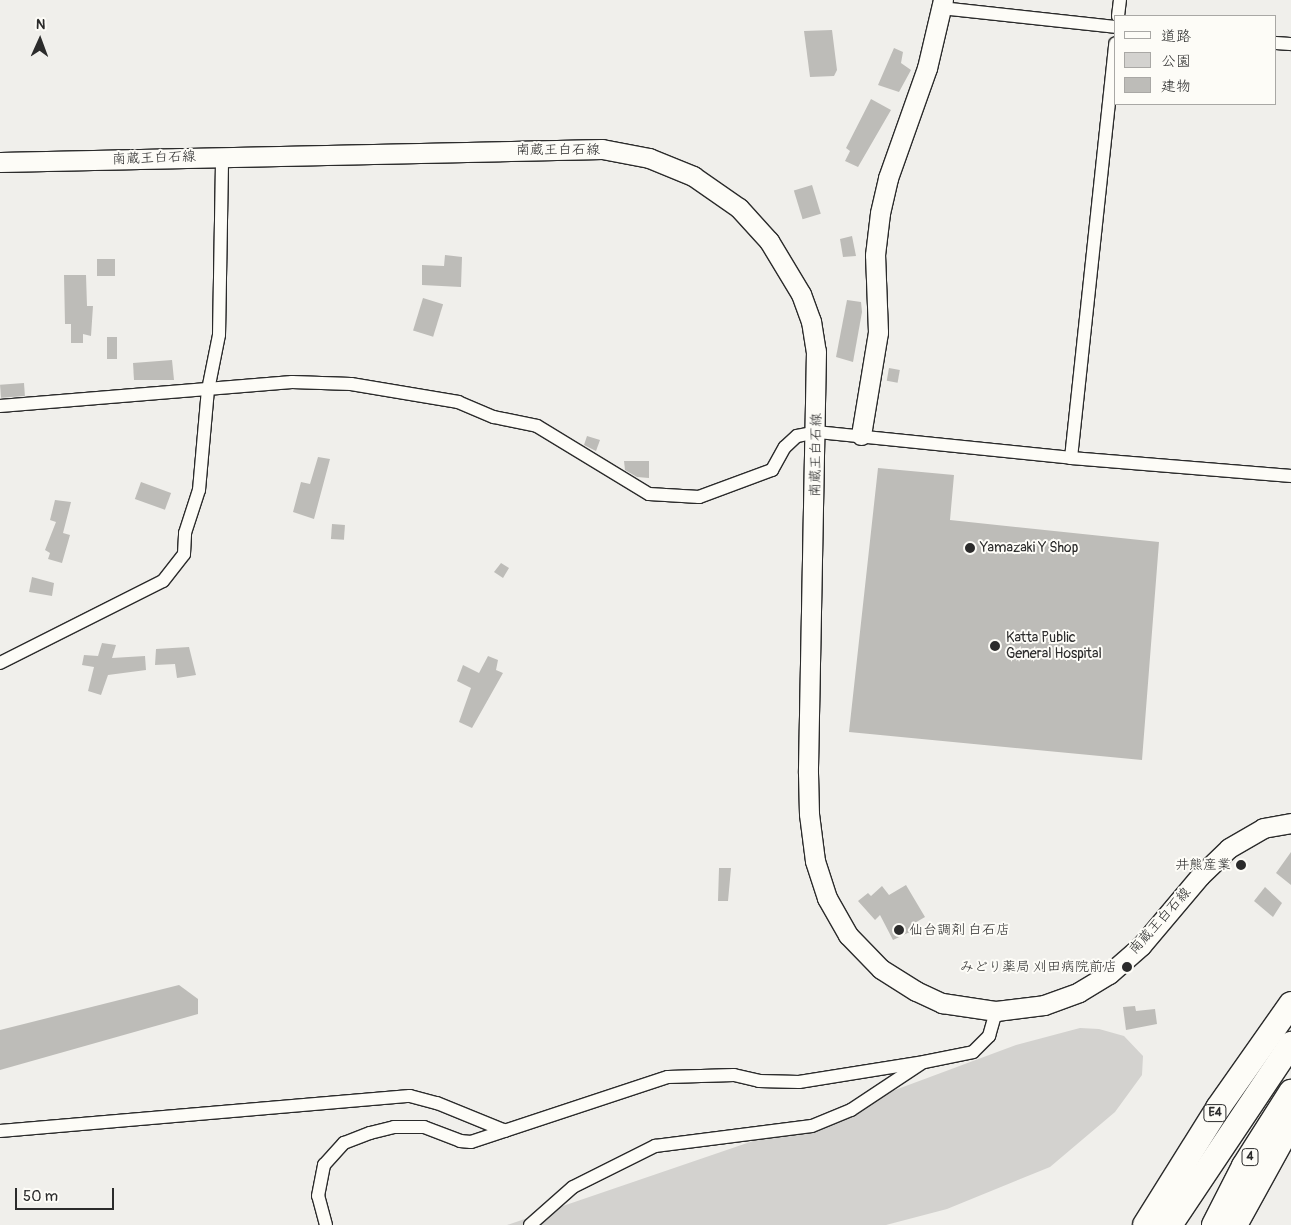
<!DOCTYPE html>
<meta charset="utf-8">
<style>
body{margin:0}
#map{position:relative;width:1291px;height:1225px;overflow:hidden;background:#f0efeb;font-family:Pangolin,"Klee One",sans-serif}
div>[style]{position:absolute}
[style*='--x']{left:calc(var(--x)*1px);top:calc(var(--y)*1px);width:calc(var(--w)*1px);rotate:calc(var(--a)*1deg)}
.green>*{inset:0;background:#d3d2cf}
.building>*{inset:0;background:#bdbcb8;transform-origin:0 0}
.roads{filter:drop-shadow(1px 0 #2b2b2b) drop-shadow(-1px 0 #2b2b2b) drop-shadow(0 1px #2b2b2b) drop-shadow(0 -1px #2b2b2b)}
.street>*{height:12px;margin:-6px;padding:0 6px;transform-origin:6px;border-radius:6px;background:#fdfcf7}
.secondary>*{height:19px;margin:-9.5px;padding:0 9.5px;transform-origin:9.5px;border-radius:9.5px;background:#fdfcf7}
.highway>*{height:24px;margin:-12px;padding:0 12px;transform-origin:12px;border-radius:12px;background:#fdfcf7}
.dots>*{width:14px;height:14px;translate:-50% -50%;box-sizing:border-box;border:2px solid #fdfcf7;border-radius:50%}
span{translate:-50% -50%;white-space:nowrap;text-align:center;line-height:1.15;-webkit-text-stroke:4px #fdfcf7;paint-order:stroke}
.shield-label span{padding:1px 4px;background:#fdfcf7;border:1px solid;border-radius:4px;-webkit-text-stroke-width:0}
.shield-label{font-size:12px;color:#2b2b2b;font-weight:700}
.street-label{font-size:14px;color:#2b2b2b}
.poi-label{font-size:14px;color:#2b2b2b}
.left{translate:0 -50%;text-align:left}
.right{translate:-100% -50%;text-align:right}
.legend{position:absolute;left:1114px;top:15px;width:162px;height:90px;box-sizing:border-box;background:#fdfcf7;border:1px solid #a9a8a5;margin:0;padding:6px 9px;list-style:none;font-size:15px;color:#2b2b2b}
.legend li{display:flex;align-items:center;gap:10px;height:25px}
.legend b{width:25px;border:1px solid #a9a8a5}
.north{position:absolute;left:15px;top:15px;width:50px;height:50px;-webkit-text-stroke:4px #fdfcf7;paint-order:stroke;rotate:2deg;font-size:14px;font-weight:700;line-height:20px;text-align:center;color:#2b2b2b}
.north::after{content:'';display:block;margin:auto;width:18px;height:22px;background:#2b2b2b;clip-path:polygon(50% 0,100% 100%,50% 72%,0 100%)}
.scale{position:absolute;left:15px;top:1188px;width:99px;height:22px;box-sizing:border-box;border:2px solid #2b2b2b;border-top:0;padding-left:6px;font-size:15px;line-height:18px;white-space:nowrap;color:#2b2b2b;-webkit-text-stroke:4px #fdfcf7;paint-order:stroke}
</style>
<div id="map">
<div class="green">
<div style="clip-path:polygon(1080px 1028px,1099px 1029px,1124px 1036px,1143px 1056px,1142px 1075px,1115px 1112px,1050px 1167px,947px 1209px,886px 1225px,507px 1225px,809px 1122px,1016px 1045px)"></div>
</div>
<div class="building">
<div style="clip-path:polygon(832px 30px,837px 70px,834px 76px,810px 77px,804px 31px)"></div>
<div style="clip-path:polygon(894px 48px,903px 52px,901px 63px,911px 70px,899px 92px,878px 85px)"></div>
<div style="clip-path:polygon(871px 99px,891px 110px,858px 167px,845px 161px,850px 151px,846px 148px)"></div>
<div style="left:812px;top:185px;width:30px;height:19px;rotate:73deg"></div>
<div style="clip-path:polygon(852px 236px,856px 256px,843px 257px,840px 239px)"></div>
<div style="clip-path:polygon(445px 255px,462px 257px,461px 287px,422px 285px,422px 265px,444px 266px)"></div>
<div style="left:97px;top:259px;width:18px;height:17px"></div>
<div style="clip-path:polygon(64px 275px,86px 275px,87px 306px,93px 306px,91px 336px,83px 334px,83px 343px,71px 343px,71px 324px,65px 324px)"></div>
<div style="left:423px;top:298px;width:21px;height:34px;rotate:17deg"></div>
<div style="clip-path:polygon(847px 300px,861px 302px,862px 312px,853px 362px,836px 357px)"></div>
<div style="left:107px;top:337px;width:10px;height:22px"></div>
<div style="clip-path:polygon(172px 360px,174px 380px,134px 380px,133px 363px)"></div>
<div style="left:889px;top:368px;width:11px;height:13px;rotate:10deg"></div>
<div style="left:24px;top:383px;width:13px;height:24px;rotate:86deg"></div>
<div style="clip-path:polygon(587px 436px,600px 440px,596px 451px,584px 445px)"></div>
<div style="clip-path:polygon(318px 457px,330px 459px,314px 519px,293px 512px,301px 482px,310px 484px)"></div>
<div style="clip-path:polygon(624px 461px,649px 461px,649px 478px,637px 477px,625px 470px)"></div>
<div style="clip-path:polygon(878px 468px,954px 475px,950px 520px,1159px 542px,1142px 760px,849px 732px)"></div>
<div style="left:141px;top:482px;width:32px;height:18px;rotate:20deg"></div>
<div style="clip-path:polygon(55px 500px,71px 502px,63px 533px,70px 535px,62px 563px,48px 559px,50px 553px,45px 550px,56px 522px,50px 520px)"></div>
<div style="left:332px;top:524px;width:13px;height:15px;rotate:4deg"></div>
<div style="clip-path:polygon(501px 563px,509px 568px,503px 578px,494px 572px)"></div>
<div style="clip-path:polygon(32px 577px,54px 583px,52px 596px,29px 592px)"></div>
<div style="clip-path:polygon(102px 643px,116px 645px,112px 658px,145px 656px,146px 670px,108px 675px,101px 695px,88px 691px,94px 667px,82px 665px,84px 655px,98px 656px)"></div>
<div style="clip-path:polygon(189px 647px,196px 675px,177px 678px,175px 664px,155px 665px,156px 649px)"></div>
<div style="clip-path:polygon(488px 656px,498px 660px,496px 670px,503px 673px,472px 728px,459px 722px,471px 688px,457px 681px,463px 665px,479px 673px)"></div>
<div style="clip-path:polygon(1291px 852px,1291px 885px,1276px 873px)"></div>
<div style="clip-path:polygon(719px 868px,731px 868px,728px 901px,718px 901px)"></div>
<div style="clip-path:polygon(906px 885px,925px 917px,913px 924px,916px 929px,893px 940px,880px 915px,875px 920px,858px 901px,868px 893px,871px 896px,882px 886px,889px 895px)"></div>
<div style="clip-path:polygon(1265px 887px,1282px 903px,1273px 917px,1254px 901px)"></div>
<div style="clip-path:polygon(179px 985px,198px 999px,198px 1014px,0 1070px,0 1030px)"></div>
<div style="clip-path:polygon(1135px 1006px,1136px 1011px,1155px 1009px,1157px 1024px,1126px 1030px,1123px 1007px)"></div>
</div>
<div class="roads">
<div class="street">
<div style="--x:941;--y:8;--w:175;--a:6.2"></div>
<div style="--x:1118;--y:16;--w:16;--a:-83"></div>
<div style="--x:1275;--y:43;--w:16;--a:4"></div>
<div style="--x:0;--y:406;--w:293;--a:-4.7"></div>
<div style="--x:292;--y:382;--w:59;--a:1.9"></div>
<div style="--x:351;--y:384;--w:109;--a:9.5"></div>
<div style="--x:458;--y:402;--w:39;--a:23"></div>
<div style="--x:494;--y:417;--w:44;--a:11.8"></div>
<div style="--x:537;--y:426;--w:131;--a:31.3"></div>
<div style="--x:649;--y:494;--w:50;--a:3.4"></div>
<div style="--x:699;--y:497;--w:78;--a:-20.3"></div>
<div style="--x:772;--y:470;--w:26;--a:-61"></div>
<div style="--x:785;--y:447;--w:16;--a:-43"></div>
<div style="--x:797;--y:436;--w:20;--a:-11"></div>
<div style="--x:817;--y:432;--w:255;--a:5.8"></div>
<div style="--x:1071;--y:458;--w:221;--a:4.7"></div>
<div style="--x:1071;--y:458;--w:417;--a:-83.9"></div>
<div style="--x:0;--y:663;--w:182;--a:-26.7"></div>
<div style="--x:163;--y:581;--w:34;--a:-52"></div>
<div style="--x:184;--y:554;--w:21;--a:-87"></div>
<div style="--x:185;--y:533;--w:45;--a:-72"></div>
<div style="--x:199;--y:490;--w:100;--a:-84.9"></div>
<div style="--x:208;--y:390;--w:56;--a:-78.7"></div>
<div style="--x:219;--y:335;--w:179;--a:-89"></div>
<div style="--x:0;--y:1131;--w:411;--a:-4.9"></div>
<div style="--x:410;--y:1096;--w:28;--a:15"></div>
<div style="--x:437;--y:1103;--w:74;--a:22.1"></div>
<div style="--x:326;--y:1225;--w:30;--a:-105"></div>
<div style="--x:318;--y:1196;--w:32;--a:-79"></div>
<div style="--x:324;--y:1165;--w:30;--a:-48"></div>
<div style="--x:344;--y:1143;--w:28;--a:-21"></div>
<div style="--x:370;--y:1133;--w:25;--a:-14"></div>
<div style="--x:394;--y:1127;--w:30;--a:0"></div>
<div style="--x:424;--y:1127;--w:39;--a:21"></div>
<div style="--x:460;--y:1141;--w:11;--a:5"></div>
<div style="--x:471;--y:1142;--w:207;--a:-18.3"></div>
<div style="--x:668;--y:1077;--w:66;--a:-1.7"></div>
<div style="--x:734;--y:1075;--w:26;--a:13"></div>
<div style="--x:759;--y:1081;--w:40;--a:1.4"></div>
<div style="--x:799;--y:1082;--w:127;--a:-9.1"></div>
<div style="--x:924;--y:1062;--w:50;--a:-11.5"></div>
<div style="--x:973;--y:1052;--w:23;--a:-45"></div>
<div style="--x:989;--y:1036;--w:26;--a:-74"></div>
<div style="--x:530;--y:1225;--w:57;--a:-41.5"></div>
<div style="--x:573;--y:1187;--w:92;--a:-26.6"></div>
<div style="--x:655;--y:1146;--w:158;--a:-7.3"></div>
<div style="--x:812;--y:1126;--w:42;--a:-22.3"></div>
<div style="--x:851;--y:1110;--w:85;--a:-33.5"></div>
</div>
<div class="secondary">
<div style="--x:0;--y:162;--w:602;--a:-1.24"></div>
<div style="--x:602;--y:149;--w:48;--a:10.8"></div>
<div style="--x:649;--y:158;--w:48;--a:22.2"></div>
<div style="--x:693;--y:176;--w:56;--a:34.8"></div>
<div style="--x:739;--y:208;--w:45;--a:47.7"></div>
<div style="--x:769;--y:241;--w:62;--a:58.9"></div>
<div style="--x:801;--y:294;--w:29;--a:70"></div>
<div style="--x:811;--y:321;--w:30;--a:81"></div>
<div style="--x:816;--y:351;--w:422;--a:91.1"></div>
<div style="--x:808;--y:773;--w:41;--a:88.6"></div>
<div style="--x:809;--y:814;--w:47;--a:82.7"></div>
<div style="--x:815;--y:861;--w:39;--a:72"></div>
<div style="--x:827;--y:898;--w:43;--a:60.4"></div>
<div style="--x:848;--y:935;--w:47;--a:45.9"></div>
<div style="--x:881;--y:969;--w:41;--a:32.2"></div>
<div style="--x:916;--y:991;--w:29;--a:25"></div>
<div style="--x:942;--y:1003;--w:55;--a:8.4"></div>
<div style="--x:996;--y:1011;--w:48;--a:-7.1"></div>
<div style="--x:1044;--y:1005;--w:37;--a:-20"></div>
<div style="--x:1079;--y:992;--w:35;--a:-31"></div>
<div style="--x:1109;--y:974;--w:43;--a:-41.2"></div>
<div style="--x:1141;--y:946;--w:92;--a:-49.9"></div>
<div style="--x:1200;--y:876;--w:40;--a:-44"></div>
<div style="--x:1229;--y:848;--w:39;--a:-30"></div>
<div style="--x:1263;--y:828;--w:28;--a:-10"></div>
<div style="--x:861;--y:435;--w:104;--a:-80.6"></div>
<div style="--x:878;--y:332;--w:77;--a:-92.2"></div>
<div style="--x:875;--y:255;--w:42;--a:-83.2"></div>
<div style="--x:880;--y:213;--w:36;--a:-77"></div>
<div style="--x:888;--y:178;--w:117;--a:-70.5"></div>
<div style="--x:927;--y:68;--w:70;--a:-76.8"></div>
</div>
<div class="highway">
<div style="--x:1145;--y:1225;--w:138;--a:-58"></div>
<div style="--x:1218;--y:1108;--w:127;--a:-54.9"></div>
<div style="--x:1170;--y:1225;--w:218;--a:-56.2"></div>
<div style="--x:1214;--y:1225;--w:66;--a:-63"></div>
<div style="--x:1244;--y:1166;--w:88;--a:-57.6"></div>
<div style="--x:1235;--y:1225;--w:116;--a:-61.2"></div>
</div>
</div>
<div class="dots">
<div style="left:970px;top:548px;background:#2b2b2b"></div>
<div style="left:995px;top:646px;background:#2b2b2b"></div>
<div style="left:1241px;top:865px;background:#2b2b2b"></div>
<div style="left:899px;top:930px;background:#2b2b2b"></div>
<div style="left:1127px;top:967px;background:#2b2b2b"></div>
</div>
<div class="shield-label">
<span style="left:1215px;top:1113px">E4</span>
<span style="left:1250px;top:1157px">4</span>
</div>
<div class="street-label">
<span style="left:558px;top:150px">南蔵王白石線</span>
<span style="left:154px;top:158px;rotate:-2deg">南蔵王白石線</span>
<span style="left:816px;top:455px;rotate:-89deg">南蔵王白石線</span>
<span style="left:1160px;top:921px;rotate:-48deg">南蔵王白石線</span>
</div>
<div class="poi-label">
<span class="left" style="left:980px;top:548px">Yamazaki Y Shop</span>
<span class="left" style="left:1006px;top:646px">Katta Public<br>General Hospital</span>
<span class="right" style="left:1231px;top:865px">井熊産業</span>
<span class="left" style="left:909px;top:930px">仙台調剤 白石店</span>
<span class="right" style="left:1117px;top:967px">みどり薬局 刈田病院前店</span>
</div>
<ul class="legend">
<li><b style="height:6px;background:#fdfcf7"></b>道路</li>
<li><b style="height:14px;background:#d3d2cf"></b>公園</li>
<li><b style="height:14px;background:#bdbcb8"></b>建物</li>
</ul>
<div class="north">N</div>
<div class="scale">50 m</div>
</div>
